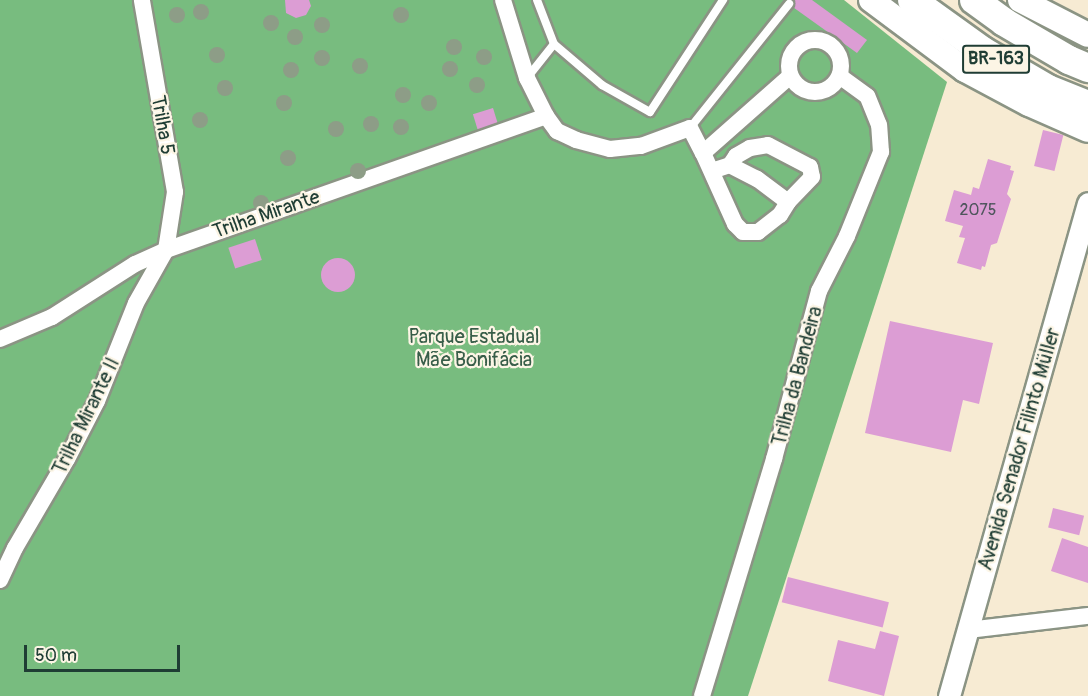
<!DOCTYPE html>
<meta charset="utf-8">
<style>
body{margin:0}
#map{position:relative;width:1088px;height:696px;overflow:hidden;background:#f7ebd3;font-family:Pangolin,sans-serif}
div>[style]{position:absolute}
[style*='--x']{left:calc(var(--x)*1px);top:calc(var(--y)*1px);width:calc(var(--w)*1px);rotate:calc(var(--a)*1deg)}
.forest>*{inset:0;background:#78bc7f}
.building>*{inset:0;background:#dc9dd4;transform-origin:0 0}
.round{border-radius:50%}
.roads{filter:drop-shadow(2px 0 #8b9484) drop-shadow(-2px 0 #8b9484) drop-shadow(0 2px #8b9484) drop-shadow(0 -2px #8b9484)}
.service>*{height:8px;margin:-4px;padding:0 4px;transform-origin:4px;border-radius:4px;background:#fff}
.minor>*{height:16px;margin:-8px;padding:0 8px;transform-origin:8px;border-radius:8px;background:#fff}
.minor>.ring{margin:-8px;padding:0;box-sizing:content-box;background:none;border:16px solid #fff;border-radius:50%}
.tertiary>*{height:21px;margin:-10.5px;padding:0 10.5px;transform-origin:10.5px;border-radius:10.5px;background:#fff}
.secondary>*{height:24px;margin:-12px;padding:0 12px;transform-origin:12px;border-radius:12px;background:#fff}
.trunk>*{height:28px;margin:-14px;padding:0 14px;transform-origin:14px;border-radius:14px;background:#fff}
.trees>*{width:16px;height:16px;margin:-8px;border-radius:50%;background:#8d9d87}
span{translate:-50% -50%;white-space:nowrap;text-align:center;line-height:1.15;-webkit-text-stroke:4.5px #fcf5e5;paint-order:stroke}
.number-label{font-size:16px;color:#4e555c}
.number-label span{-webkit-text-stroke-width:0}
.shield-label span{padding:2px 4px;background:#fcf5e5;border:2px solid;border-radius:4px;-webkit-text-stroke-width:0}
.shield-label{font-size:18px;color:#1f3d34;font-weight:700}
.street-label{font-size:20px;color:#1f3d34}
.park-label{font-size:20px;color:#375d48}
.scale{position:absolute;left:24px;top:645px;width:156px;height:27px;box-sizing:border-box;border:3px solid #1f3d34;border-top:0;padding-left:8px;font-size:18px;line-height:21px;white-space:nowrap;color:#1f3d34;-webkit-text-stroke:4px #fcf5e5;paint-order:stroke}
</style>
<div id="map">
<div class="forest">
<div style="clip-path:polygon(0 0,844px 0,947px 82px,748px 696px,0 696px)"></div>
</div>
<div class="building">
<div style="clip-path:polygon(285px 0,309px 0,311px 6px,306px 15px,296px 18px,286px 13px)"></div>
<div style="clip-path:polygon(783px 0,812px 0,867px 40px,857px 53px)"></div>
<div style="left:493px;top:108px;width:21px;height:21px;rotate:73deg"></div>
<div style="left:1043px;top:130px;width:21px;height:37px;rotate:14deg"></div>
<div style="clip-path:polygon(988px 159px,1011px 166px,1010px 170px,1014px 171px,1007px 194px,1011px 199px,997px 243px,991px 245px,985px 267px,982px 266px,981px 270px,957px 263px,965px 238px,959px 237px,963px 226px,945px 221px,954px 190px,971px 195px,973px 187px,979px 189px)"></div>
<div style="left:255px;top:239px;width:22px;height:28px;rotate:72deg"></div>
<div class="round" style="left:321px;top:258px;width:34px;height:34px"></div>
<div style="clip-path:polygon(890px 321px,993px 343px,979px 404px,963px 400px,951px 452px,865px 433px)"></div>
<div style="left:1053px;top:508px;width:32px;height:20px;rotate:14deg"></div>
<div style="clip-path:polygon(1062px 538px,1088px 547px,1088px 583px,1051px 571px)"></div>
<div style="left:788px;top:577px;width:104px;height:26px;rotate:14deg"></div>
<div style="clip-path:polygon(880px 631px,899px 636px,884px 696px,828px 681px,838px 640px,875px 649px)"></div>
</div>
<div class="roads">
<div class="service">
<div style="--x:537;--y:0;--w:47;--a:68.9"></div>
<div style="--x:554;--y:44;--w:63;--a:40.5"></div>
<div style="--x:602;--y:85;--w:55;--a:29.4"></div>
<div style="--x:650;--y:112;--w:134;--a:-56.9"></div>
<div style="--x:527;--y:78;--w:43;--a:-51.5"></div>
<div style="--x:690;--y:128;--w:159;--a:-51.4"></div>
</div>
<div class="minor">
<div style="--x:503;--y:0;--w:82;--a:72.9"></div>
<div style="--x:527;--y:78;--w:42;--a:63.4"></div>
<div style="--x:546;--y:116;--w:19;--a:54"></div>
<div style="--x:557;--y:131;--w:21;--a:25"></div>
<div style="--x:576;--y:140;--w:35;--a:15"></div>
<div style="--x:610;--y:149;--w:31;--a:-6"></div>
<div style="--x:641;--y:146;--w:52;--a:-20.2"></div>
<div style="--x:690;--y:128;--w:28;--a:63"></div>
<div style="--x:703;--y:153;--w:116;--a:-41.5"></div>
<div class="ring" style="left:789px;top:40px;width:36px;height:36px"></div>
<div style="--x:703;--y:153;--w:78;--a:65.7"></div>
<div style="--x:735;--y:224;--w:11;--a:45"></div>
<div style="--x:743;--y:232;--w:15;--a:0"></div>
<div style="--x:758;--y:232;--w:28;--a:-38"></div>
<div style="--x:780;--y:215;--w:15;--a:-58"></div>
<div style="--x:788;--y:202;--w:39;--a:-143"></div>
<div style="--x:757;--y:179;--w:30;--a:-153"></div>
<div style="--x:730;--y:165;--w:19;--a:162"></div>
<div style="--x:730;--y:165;--w:11;--a:-56"></div>
<div style="--x:736;--y:156;--w:16;--a:-30"></div>
<div style="--x:750;--y:148;--w:18;--a:-9"></div>
<div style="--x:768;--y:145;--w:47;--a:27.6"></div>
<div style="--x:810;--y:167;--w:10;--a:79"></div>
<div style="--x:812;--y:177;--w:35;--a:134"></div>
<div style="--x:0;--y:339;--w:56;--a:-22.9"></div>
<div style="--x:52;--y:317;--w:98;--a:-32.6"></div>
<div style="--x:135;--y:264;--w:34;--a:-24"></div>
<div style="--x:166;--y:250;--w:403;--a:-19.4"></div>
<div style="--x:0;--y:580;--w:35;--a:-65"></div>
<div style="--x:15;--y:548;--w:103;--a:-59.7"></div>
<div style="--x:67;--y:459;--w:65;--a:-62.7"></div>
<div style="--x:97;--y:401;--w:105;--a:-68.3"></div>
<div style="--x:136;--y:303;--w:61;--a:-60.5"></div>
<div style="--x:166;--y:250;--w:59;--a:-81.2"></div>
<div style="--x:175;--y:192;--w:195;--a:-99.8"></div>
<div style="--x:968;--y:630;--w:121;--a:-6.7"></div>
<div style="--x:702;--y:696;--w:248;--a:-73.1"></div>
<div style="--x:774;--y:459;--w:174;--a:-75"></div>
<div style="--x:819;--y:291;--w:62;--a:-63"></div>
<div style="--x:847;--y:236;--w:91;--a:-68"></div>
<div style="--x:881;--y:152;--w:27;--a:-94"></div>
<div style="--x:879;--y:125;--w:31;--a:-112"></div>
<div style="--x:867;--y:96;--w:34;--a:-144"></div>
</div>
<div class="tertiary">
<div style="--x:949;--y:696;--w:512;--a:-74.25"></div>
</div>
<div class="secondary">
<div style="--x:871;--y:0;--w:117;--a:36.7"></div>
<div style="--x:965;--y:70;--w:72;--a:28"></div>
<div style="--x:1029;--y:104;--w:64;--a:23.8"></div>
<div style="--x:1020;--y:0;--w:76;--a:27.2"></div>
</div>
<div class="trunk">
<div style="--x:912;--y:0;--w:87;--a:35.7"></div>
<div style="--x:983;--y:51;--w:75;--a:30.3"></div>
<div style="--x:1048;--y:89;--w:43;--a:21.8"></div>
<div style="--x:974;--y:0;--w:37;--a:36"></div>
<div style="--x:1004;--y:22;--w:75;--a:30.3"></div>
<div style="--x:1069;--y:60;--w:21;--a:23"></div>
</div>
</div>
<div class="trees">
<div style="left:201px;top:12px"></div>
<div style="left:177px;top:15px"></div>
<div style="left:401px;top:15px"></div>
<div style="left:271px;top:23px"></div>
<div style="left:322px;top:25px"></div>
<div style="left:295px;top:37px"></div>
<div style="left:454px;top:47px"></div>
<div style="left:217px;top:55px"></div>
<div style="left:484px;top:57px"></div>
<div style="left:322px;top:58px"></div>
<div style="left:360px;top:66px"></div>
<div style="left:450px;top:69px"></div>
<div style="left:291px;top:70px"></div>
<div style="left:477px;top:85px"></div>
<div style="left:225px;top:88px"></div>
<div style="left:403px;top:95px"></div>
<div style="left:284px;top:103px"></div>
<div style="left:429px;top:103px"></div>
<div style="left:200px;top:120px"></div>
<div style="left:371px;top:124px"></div>
<div style="left:401px;top:127px"></div>
<div style="left:336px;top:129px"></div>
<div style="left:288px;top:158px"></div>
<div style="left:358px;top:171px"></div>
<div style="left:261px;top:203px"></div>
</div>
<div class="number-label">
<span style="left:978px;top:210px">2075</span>
</div>
<div class="shield-label">
<span style="left:996px;top:59px">BR-163</span>
</div>
<div class="street-label">
<span style="left:163px;top:125px;rotate:80deg">Trilha 5</span>
<span style="left:266px;top:214px;rotate:-19deg">Trilha Mirante</span>
<span style="left:797px;top:376px;rotate:-75deg">Trilha da Bandeira</span>
<span style="left:86px;top:416px;rotate:-64deg">Trilha Mirante II</span>
<span style="left:1019px;top:449px;rotate:-74deg">Avenida Senador Filinto Müller</span>
</div>
<div class="park-label">
<span style="left:474px;top:348px">Parque Estadual<br>Mãe Bonifácia</span>
</div>
<div class="scale">50 m</div>
</div>
